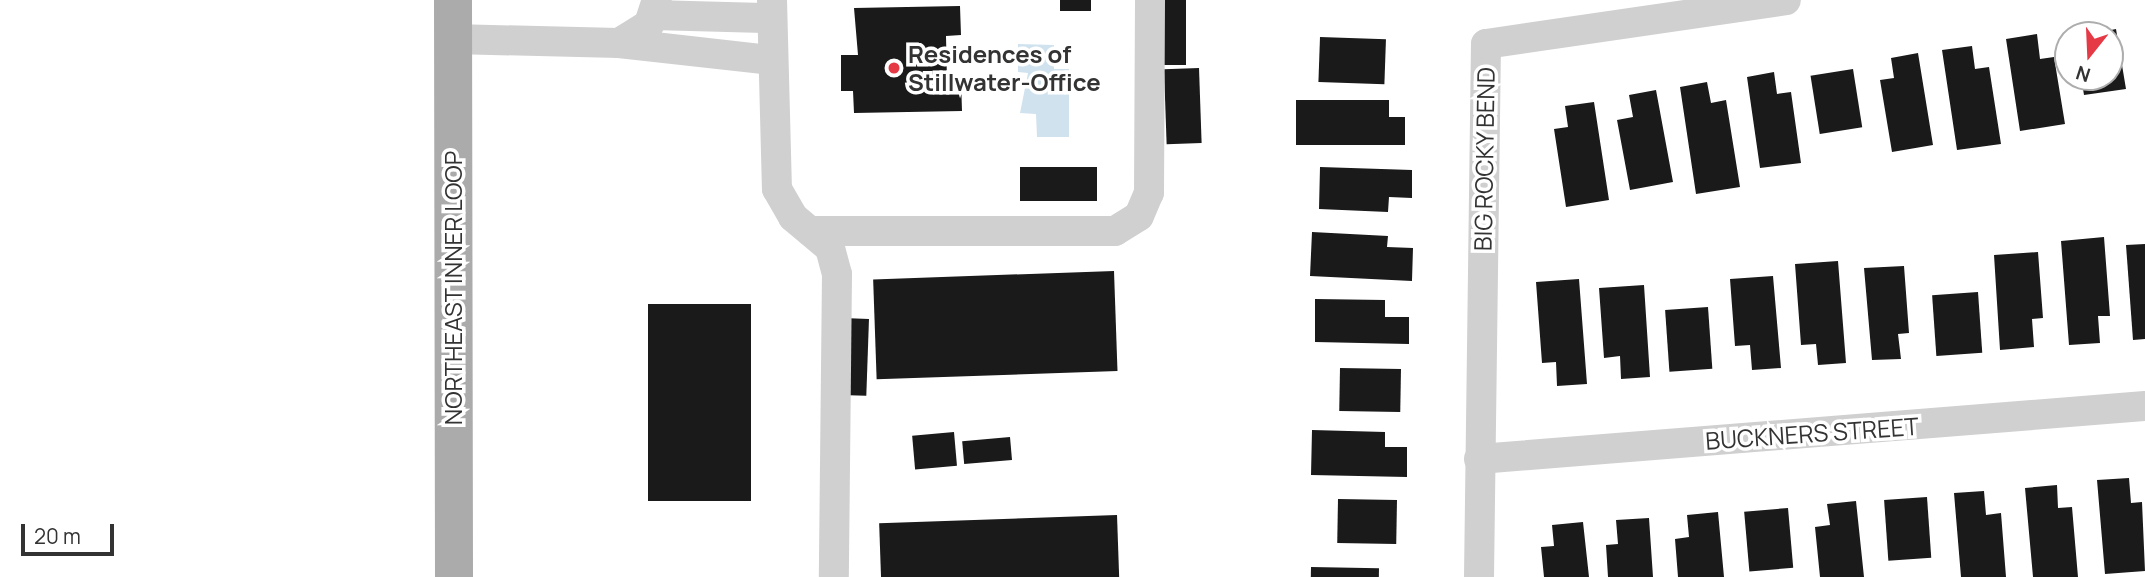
<!DOCTYPE html>
<style>
body{margin:0}
#map{position:relative;width:2145px;height:577px;overflow:hidden;background:#fff;font-family:Manrope,sans-serif}
div>[style]{position:absolute}
[style*='--x']{left:calc(var(--x)*1px);top:calc(var(--y)*1px);width:calc(var(--w)*1px);rotate:calc(var(--a)*1deg)}
.water>*{inset:0;background:#cfe2ee}
.building>*{inset:0;background:#1a1a1a;transform-origin:0 0}
.minor>*{height:30px;margin:-15px;padding:0 15px;transform-origin:15px;border-radius:15px;background:#d0d0d0}
.major>*{height:38px;margin:-19px;padding:0 19px;transform-origin:19px;border-radius:19px;background:#ababab}
.dots>*{width:19px;height:19px;translate:-50% -50%;box-sizing:border-box;border:4px solid #fff;border-radius:50%}
span{translate:-50% -50%;white-space:nowrap;text-align:center;line-height:1.15;-webkit-text-stroke:7px #fff;paint-order:stroke}
.poi-label{font-size:24px;color:#333;font-weight:700}
.left{translate:0 -50%;text-align:left}
.street-label{font-size:24px;color:#333}
.north{position:absolute;left:2054px;top:21px;width:70px;height:70px;box-sizing:border-box;background:#fff;border:2px solid #adadad;border-radius:50%;rotate:198deg;font-size:19px;font-weight:700;line-height:28px;text-align:center;color:#333}
.north::after{content:'';display:block;margin:auto;width:24px;height:32px;background:#e63946;clip-path:polygon(50% 0,100% 100%,50% 72%,0 100%)}
.scale{position:absolute;left:21px;top:524px;width:93px;height:32px;box-sizing:border-box;border:4px solid #333;border-top:0;padding-left:9px;font-size:21px;line-height:24px;white-space:nowrap;color:#333;-webkit-text-stroke:5px #fff;paint-order:stroke}
</style>
<div id="map">
<div class="water">
<div style="clip-path:polygon(1018px 44px,1054px 45px,1054px 69px,1069px 69px,1069px 137px,1037px 137px,1036px 114px,1020px 113px,1028px 73px,1018px 72px)"></div>
</div>
<div class="building">
<div style="left:1060px;top:0;width:31px;height:11px"></div>
<div style="left:1160px;top:0;width:26px;height:65px"></div>
<div style="clip-path:polygon(960px 6px,961px 35px,946px 36px,947px 81px,961px 80px,962px 111px,854px 113px,853px 91px,841px 91px,841px 55px,858px 55px,854px 8px)"></div>
<div style="clip-path:polygon(2116px 29px,2126px 89px,2084px 95px,2081px 77px,2110px 77px,2110px 35px,2091px 34px)"></div>
<div style="clip-path:polygon(2037px 34px,2040px 59px,2054px 57px,2065px 124px,2020px 131px,2006px 39px)"></div>
<div style="left:1320px;top:37px;width:66px;height:45px;rotate:2deg"></div>
<div style="clip-path:polygon(1972px 46px,1975px 69px,1989px 67px,2001px 144px,1957px 150px,1942px 50px)"></div>
<div style="clip-path:polygon(1918px 53px,1933px 145px,1892px 152px,1880px 80px,1894px 78px,1891px 58px)"></div>
<div style="left:1199px;top:68px;width:75px;height:35px;rotate:88deg"></div>
<div style="left:1853px;top:69px;width:59px;height:43px;rotate:81deg"></div>
<div style="clip-path:polygon(1774px 72px,1777px 94px,1791px 92px,1801px 163px,1760px 168px,1747px 77px)"></div>
<div style="clip-path:polygon(1707px 82px,1711px 103px,1726px 100px,1740px 187px,1696px 194px,1680px 87px)"></div>
<div style="clip-path:polygon(1656px 90px,1673px 182px,1630px 190px,1617px 120px,1633px 117px,1629px 95px)"></div>
<div style="clip-path:polygon(1296px 100px,1389px 100px,1389px 117px,1405px 117px,1405px 145px,1296px 145px)"></div>
<div style="clip-path:polygon(1594px 102px,1609px 200px,1566px 207px,1554px 129px,1568px 127px,1565px 106px)"></div>
<div style="left:1097px;top:167px;width:34px;height:77px;rotate:90deg"></div>
<div style="clip-path:polygon(1320px 167px,1412px 170px,1412px 198px,1389px 197px,1388px 212px,1319px 209px)"></div>
<div style="clip-path:polygon(1312px 232px,1388px 236px,1387px 247px,1413px 248px,1412px 281px,1310px 276px)"></div>
<div style="clip-path:polygon(2104px 237px,2110px 316px,2098px 316px,2100px 343px,2069px 345px,2061px 241px)"></div>
<div style="clip-path:polygon(2145px 244px,2145px 339px,2133px 340px,2126px 245px)"></div>
<div style="clip-path:polygon(2038px 252px,2043px 318px,2032px 319px,2034px 347px,2000px 350px,1994px 255px)"></div>
<div style="clip-path:polygon(1838px 261px,1846px 363px,1818px 365px,1816px 344px,1801px 345px,1795px 264px)"></div>
<div style="clip-path:polygon(1904px 266px,1909px 333px,1898px 334px,1901px 359px,1872px 360px,1864px 268px)"></div>
<div style="left:1114px;top:271px;width:100px;height:241px;rotate:88deg"></div>
<div style="clip-path:polygon(1773px 276px,1781px 368px,1752px 370px,1750px 345px,1735px 346px,1730px 279px)"></div>
<div style="clip-path:polygon(1579px 279px,1587px 384px,1557px 386px,1556px 362px,1542px 363px,1536px 282px)"></div>
<div style="clip-path:polygon(1644px 285px,1650px 377px,1621px 379px,1620px 356px,1604px 358px,1599px 288px)"></div>
<div style="left:1978px;top:292px;width:61px;height:46px;rotate:86deg"></div>
<div style="clip-path:polygon(1315px 299px,1385px 300px,1385px 317px,1409px 317px,1409px 344px,1315px 342px)"></div>
<div style="left:648px;top:304px;width:103px;height:197px"></div>
<div style="left:1708px;top:307px;width:62px;height:43px;rotate:86deg"></div>
<div style="left:843px;top:318px;width:26px;height:77px;rotate:2deg"></div>
<div style="left:1340px;top:368px;width:61px;height:43px;rotate:1deg"></div>
<div style="clip-path:polygon(1312px 430px,1385px 432px,1385px 447px,1407px 447px,1407px 477px,1311px 475px)"></div>
<div style="left:954px;top:432px;width:34px;height:42px;rotate:85deg"></div>
<div style="left:1010px;top:437px;width:23px;height:48px;rotate:85deg"></div>
<div style="clip-path:polygon(2129px 478px,2131px 503px,2142px 502px,2145px 571px,2105px 574px,2097px 480px)"></div>
<div style="clip-path:polygon(2057px 485px,2058px 508px,2072px 507px,2078px 577px,2033px 577px,2025px 488px)"></div>
<div style="clip-path:polygon(1984px 491px,1986px 515px,2001px 513px,2006px 577px,1961px 577px,1954px 493px)"></div>
<div style="left:1927px;top:497px;width:61px;height:43px;rotate:86deg"></div>
<div style="left:1338px;top:499px;width:59px;height:44px;rotate:1deg"></div>
<div style="clip-path:polygon(1856px 501px,1864px 577px,1820px 577px,1815px 527px,1830px 525px,1827px 504px)"></div>
<div style="left:1788px;top:508px;width:60px;height:44px;rotate:85deg"></div>
<div style="clip-path:polygon(1718px 512px,1724px 577px,1678px 577px,1675px 539px,1689px 537px,1687px 515px)"></div>
<div style="left:1117px;top:515px;width:62px;height:238px;rotate:88deg"></div>
<div style="clip-path:polygon(1649px 518px,1653px 577px,1608px 577px,1606px 545px,1618px 544px,1616px 520px)"></div>
<div style="clip-path:polygon(1583px 522px,1589px 577px,1544px 577px,1541px 547px,1554px 546px,1552px 525px)"></div>
<div style="left:1311px;top:567px;width:68px;height:10px;rotate:1deg"></div>
</div>
<div class="minor">
<div style="--x:772;--y:0;--w:189;--a:88.5"></div>
<div style="--x:777;--y:189;--w:32;--a:60"></div>
<div style="--x:793;--y:217;--w:48;--a:40"></div>
<div style="--x:830;--y:248;--w:27;--a:75"></div>
<div style="--x:837;--y:274;--w:303;--a:90.6"></div>
<div style="--x:653;--y:15;--w:117;--a:1.5"></div>
<div style="--x:453;--y:39;--w:166;--a:1.4"></div>
<div style="--x:619;--y:43;--w:36;--a:-32"></div>
<div style="--x:649;--y:24;--w:25;--a:-72"></div>
<div style="--x:619;--y:43;--w:153;--a:6.4"></div>
<div style="--x:810;--y:231;--w:305;--a:0"></div>
<div style="--x:1115;--y:231;--w:28;--a:-32"></div>
<div style="--x:1139;--y:216;--w:25;--a:-67"></div>
<div style="--x:1149;--y:193;--w:193;--a:-89.7"></div>
<div style="--x:1479;--y:459;--w:668;--a:-4.55"></div>
<div style="--x:1479;--y:577;--w:533;--a:-89.25"></div>
<div style="--x:1486;--y:44;--w:303;--a:-8.3"></div>
</div>
<div class="major">
<div style="--x:453;--y:0;--w:577;--a:89.9"></div>
</div>
<div class="dots">
<div style="left:894px;top:68px;background:#e63946"></div>
</div>
<div class="poi-label">
<span class="left" style="left:908px;top:68px">Residences of<br>Stillwater-Office</span>
</div>
<div class="street-label">
<span style="left:1484px;top:159px;rotate:-89deg">BIG ROCKY BEND</span>
<span style="left:453px;top:288px;rotate:-90deg">NORTHEAST INNER LOOP</span>
<span style="left:1812px;top:433px;rotate:-4deg">BUCKNERS STREET</span>
</div>
<div class="north">N</div>
<div class="scale">20 m</div>
</div>
